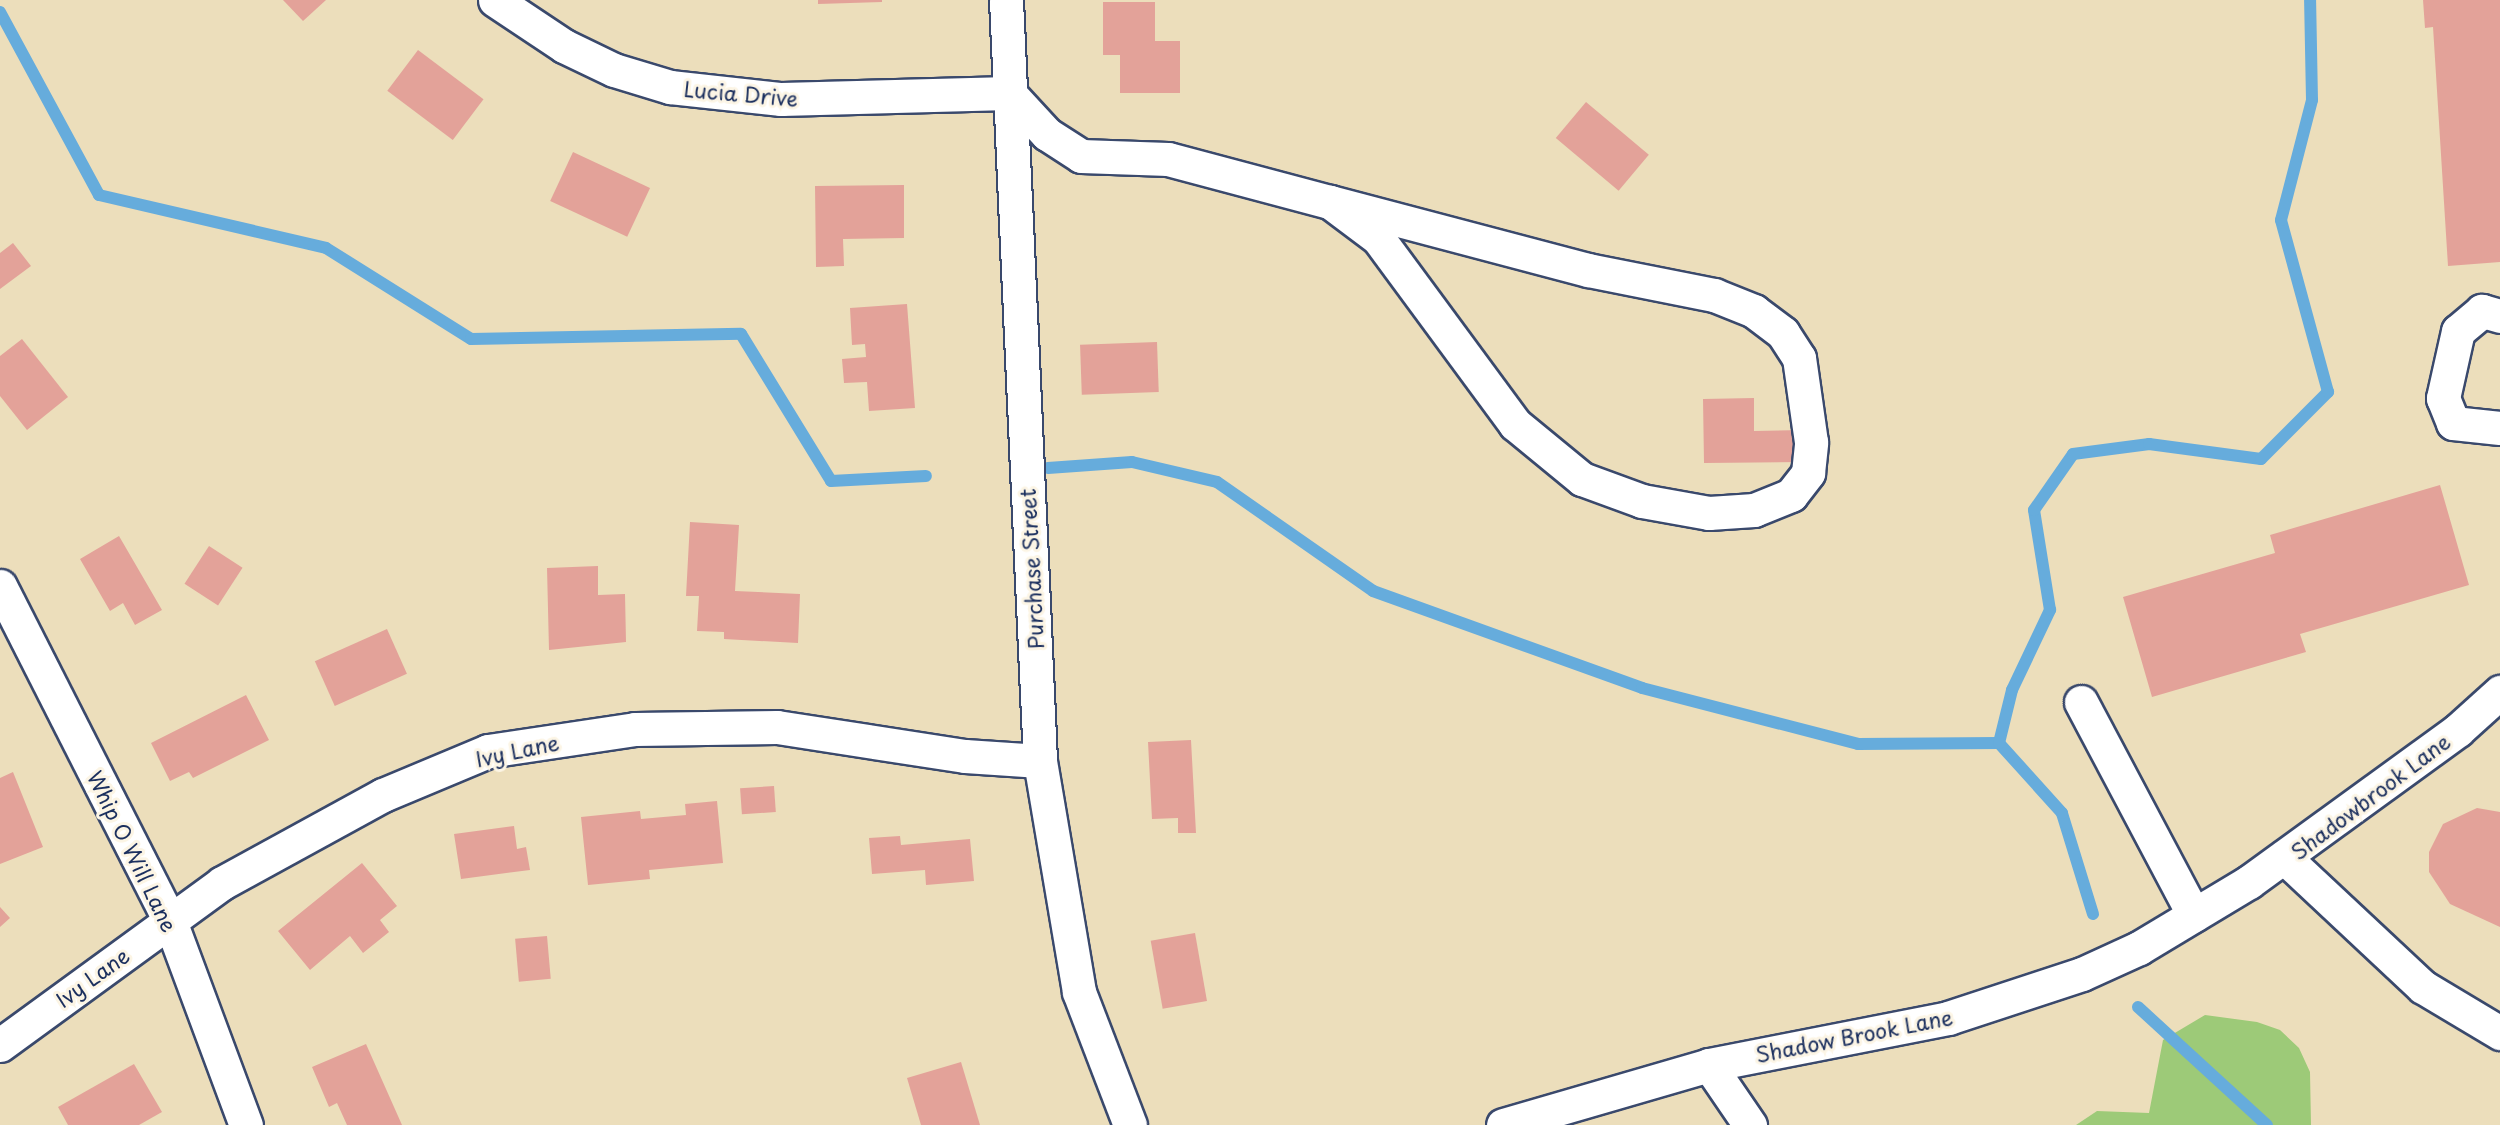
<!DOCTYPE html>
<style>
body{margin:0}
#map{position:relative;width:2500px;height:1125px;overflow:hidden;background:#ecdebb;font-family:"Playpen Sans",sans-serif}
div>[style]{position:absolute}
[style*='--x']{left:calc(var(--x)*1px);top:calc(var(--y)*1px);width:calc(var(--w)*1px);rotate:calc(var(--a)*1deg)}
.green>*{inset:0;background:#9dca78}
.stream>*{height:12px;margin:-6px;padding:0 6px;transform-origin:6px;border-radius:6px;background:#66acdc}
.building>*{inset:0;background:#e3a299;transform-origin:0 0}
.roads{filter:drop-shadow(2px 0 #3a496c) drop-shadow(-2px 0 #3a496c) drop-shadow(0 2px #3a496c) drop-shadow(0 -2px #3a496c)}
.minor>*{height:33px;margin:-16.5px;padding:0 16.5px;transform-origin:16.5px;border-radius:16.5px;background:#fff}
.major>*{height:33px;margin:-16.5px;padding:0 16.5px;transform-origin:16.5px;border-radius:16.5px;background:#fff}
span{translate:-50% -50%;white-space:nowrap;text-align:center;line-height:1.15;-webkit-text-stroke:6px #fcf5e5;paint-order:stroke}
.street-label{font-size:21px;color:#1b2f5e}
</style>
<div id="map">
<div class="green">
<div style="clip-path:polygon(2205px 1015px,2257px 1022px,2280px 1030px,2299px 1048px,2310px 1072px,2311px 1125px,2076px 1125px,2097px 1111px,2149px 1113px,2163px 1040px)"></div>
</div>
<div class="stream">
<div style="--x:0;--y:12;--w:208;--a:61.6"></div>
<div style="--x:99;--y:195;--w:233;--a:13.1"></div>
<div style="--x:326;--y:248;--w:171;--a:32.1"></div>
<div style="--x:471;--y:339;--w:270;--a:-1.1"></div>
<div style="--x:741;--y:334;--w:172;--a:58.5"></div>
<div style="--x:831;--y:481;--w:95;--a:-3"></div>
<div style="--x:1048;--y:468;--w:84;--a:-4.1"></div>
<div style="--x:1132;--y:462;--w:87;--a:13.2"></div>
<div style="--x:1217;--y:482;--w:190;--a:34.9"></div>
<div style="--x:1373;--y:591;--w:286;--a:19.8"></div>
<div style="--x:1642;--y:688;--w:223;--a:14.5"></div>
<div style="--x:1858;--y:744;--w:141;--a:-0.4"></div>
<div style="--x:2093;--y:914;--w:106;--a:-107.1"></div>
<div style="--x:2062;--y:813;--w:94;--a:-132"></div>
<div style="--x:1999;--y:743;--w:55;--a:-76.2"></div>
<div style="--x:2012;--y:690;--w:89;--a:-64.6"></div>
<div style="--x:2050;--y:610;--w:101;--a:-99.1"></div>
<div style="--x:2034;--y:510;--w:68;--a:-55.1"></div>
<div style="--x:2073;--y:454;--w:77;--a:-7.5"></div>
<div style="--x:2149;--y:444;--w:113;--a:7.6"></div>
<div style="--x:2261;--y:459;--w:95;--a:-45"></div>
<div style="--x:2328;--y:392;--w:178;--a:-105.3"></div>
<div style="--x:2281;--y:220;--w:124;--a:-75.5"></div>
<div style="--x:2312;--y:100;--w:100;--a:-91.1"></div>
<div style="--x:2138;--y:1007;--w:175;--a:42.5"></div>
</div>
<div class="building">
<div style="clip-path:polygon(283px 0,326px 0,303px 21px)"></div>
<div style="clip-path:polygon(818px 0,882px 0,882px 2px,818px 4px)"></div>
<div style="clip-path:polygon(2423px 0,2500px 0,2500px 262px,2448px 266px,2433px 27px,2425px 28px)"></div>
<div style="clip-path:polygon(1103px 2px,1155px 2px,1155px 41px,1180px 41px,1180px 93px,1120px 93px,1120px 55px,1103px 55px)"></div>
<div style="left:418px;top:50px;width:82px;height:51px;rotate:37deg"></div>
<div style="left:1586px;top:102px;width:82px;height:47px;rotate:40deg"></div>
<div style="left:573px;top:152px;width:85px;height:54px;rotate:25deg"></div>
<div style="clip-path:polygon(904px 185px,904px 238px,843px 239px,844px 266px,816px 267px,815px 186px)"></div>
<div style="clip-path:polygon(13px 243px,31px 266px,0 289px,0 253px)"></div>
<div style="clip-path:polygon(907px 304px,915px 408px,869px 411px,867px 382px,844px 383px,842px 359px,866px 357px,865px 344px,852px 345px,850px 308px)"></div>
<div style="clip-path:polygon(22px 339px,68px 397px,27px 430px,0 396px,0 356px)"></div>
<div style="left:1157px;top:342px;width:50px;height:77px;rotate:88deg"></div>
<div style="clip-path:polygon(1754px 398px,1754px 431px,1803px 430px,1803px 462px,1704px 463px,1703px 399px)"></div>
<div style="clip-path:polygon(2440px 485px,2469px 585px,2300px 634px,2306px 652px,2152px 697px,2123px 597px,2275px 553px,2270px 535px)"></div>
<div style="clip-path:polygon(690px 522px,739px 525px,735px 591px,800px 594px,798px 643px,724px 639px,724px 632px,697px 631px,699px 596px,686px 596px)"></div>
<div style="clip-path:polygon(119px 536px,162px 610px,135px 625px,123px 603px,110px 611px,80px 559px)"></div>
<div style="left:209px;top:546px;width:40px;height:45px;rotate:33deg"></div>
<div style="clip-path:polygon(598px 566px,598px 595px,625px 594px,626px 642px,549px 650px,547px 568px)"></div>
<div style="left:387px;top:629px;width:49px;height:79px;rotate:66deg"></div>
<div style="clip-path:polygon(246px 695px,269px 740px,193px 778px,189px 772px,170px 781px,151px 743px)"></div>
<div style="clip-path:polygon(1191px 740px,1196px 833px,1178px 833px,1178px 818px,1152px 819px,1148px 742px)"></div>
<div style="clip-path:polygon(13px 772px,43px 847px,0 864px,0 778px)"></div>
<div style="left:774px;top:786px;width:26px;height:34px;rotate:86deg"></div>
<div style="clip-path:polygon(717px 801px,723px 863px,649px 870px,650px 879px,588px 885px,581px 817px,640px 811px,641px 819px,686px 815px,685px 804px)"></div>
<div style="clip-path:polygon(2477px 808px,2500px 812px,2500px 927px,2450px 904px,2429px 872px,2429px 852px,2443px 824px)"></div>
<div style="clip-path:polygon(514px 826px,517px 849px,526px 847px,530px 870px,461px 879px,454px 834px)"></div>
<div style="clip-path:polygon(900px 836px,901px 845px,970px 839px,974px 881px,926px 885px,925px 870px,872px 874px,869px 838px)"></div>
<div style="clip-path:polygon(362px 863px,397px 906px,380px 920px,389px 932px,363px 953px,350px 936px,310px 970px,278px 931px)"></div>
<div style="clip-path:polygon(0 907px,10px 918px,0 927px)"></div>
<div style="left:1195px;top:933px;width:69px;height:45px;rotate:80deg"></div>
<div style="left:547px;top:936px;width:43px;height:32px;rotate:85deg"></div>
<div style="clip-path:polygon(366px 1044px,402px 1125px,347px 1125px,337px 1103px,329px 1107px,312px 1067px)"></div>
<div style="clip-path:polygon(961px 1062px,980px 1125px,921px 1125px,907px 1078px)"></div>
<div style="clip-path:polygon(134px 1064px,162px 1112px,139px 1125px,68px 1125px,58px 1107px)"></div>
</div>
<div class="roads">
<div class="minor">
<div style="--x:495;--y:0;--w:83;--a:33.7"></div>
<div style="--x:564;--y:46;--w:55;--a:25.6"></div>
<div style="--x:614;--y:70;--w:59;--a:16.9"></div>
<div style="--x:670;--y:87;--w:112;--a:6.2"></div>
<div style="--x:781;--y:99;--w:228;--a:-1.5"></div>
<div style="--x:1009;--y:93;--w:56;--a:47.2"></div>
<div style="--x:1047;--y:134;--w:40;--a:32.9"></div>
<div style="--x:1081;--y:156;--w:87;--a:2"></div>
<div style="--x:1168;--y:159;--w:168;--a:14.9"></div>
<div style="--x:1330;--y:202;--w:60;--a:36.9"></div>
<div style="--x:1378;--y:238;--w:231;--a:53.6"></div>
<div style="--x:1515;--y:424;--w:87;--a:39.4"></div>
<div style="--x:1582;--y:479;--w:64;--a:20.1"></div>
<div style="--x:1642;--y:501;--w:68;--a:10.2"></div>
<div style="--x:1709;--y:513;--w:45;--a:-3.8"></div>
<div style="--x:1754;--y:510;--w:40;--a:-22"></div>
<div style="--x:1791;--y:495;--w:28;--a:-52"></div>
<div style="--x:1808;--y:473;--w:31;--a:-84"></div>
<div style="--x:1811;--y:442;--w:85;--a:-98.1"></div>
<div style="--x:1799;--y:358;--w:30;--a:-123"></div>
<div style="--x:1783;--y:333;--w:36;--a:-143"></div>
<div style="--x:1754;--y:311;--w:43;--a:-158.2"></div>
<div style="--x:1714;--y:295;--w:128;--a:-168.8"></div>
<div style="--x:1588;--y:270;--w:267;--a:-165.2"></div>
<div style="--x:2500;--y:316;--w:19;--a:-164"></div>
<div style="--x:2482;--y:311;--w:31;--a:140"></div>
<div style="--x:2458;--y:331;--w:69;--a:102.6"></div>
<div style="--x:2443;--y:398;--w:27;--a:68"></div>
<div style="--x:2453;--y:423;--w:47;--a:6.1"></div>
<div style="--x:0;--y:586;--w:376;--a:63.1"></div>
<div style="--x:170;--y:921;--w:218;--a:69.6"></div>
<div style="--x:2081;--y:702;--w:241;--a:62.1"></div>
<div style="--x:2284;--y:857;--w:190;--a:43.1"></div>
<div style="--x:2423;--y:987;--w:90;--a:30.9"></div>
<div style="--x:0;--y:1045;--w:275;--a:-36.1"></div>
<div style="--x:222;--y:883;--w:183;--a:-28.7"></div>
<div style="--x:383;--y:795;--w:114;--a:-22.7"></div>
<div style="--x:488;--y:751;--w:149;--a:-8.5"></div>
<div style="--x:635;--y:729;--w:142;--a:-0.8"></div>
<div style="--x:777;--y:727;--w:190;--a:8.8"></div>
<div style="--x:965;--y:756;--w:75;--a:3.8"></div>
<div style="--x:1709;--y:1065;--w:73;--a:55.7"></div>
<div style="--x:1503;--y:1125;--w:215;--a:-16.2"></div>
<div style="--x:1709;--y:1065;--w:244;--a:-11.1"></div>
<div style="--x:1948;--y:1018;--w:141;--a:-18.2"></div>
<div style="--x:2082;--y:974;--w:63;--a:-24.5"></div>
<div style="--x:2139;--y:948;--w:128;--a:-31"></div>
<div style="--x:2249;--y:882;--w:258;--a:-36"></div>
<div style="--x:2458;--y:730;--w:57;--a:-42.1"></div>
</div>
<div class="major">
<div style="--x:1006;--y:0;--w:762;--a:87.44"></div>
<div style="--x:1040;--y:761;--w:234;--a:80.4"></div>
<div style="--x:1079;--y:992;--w:142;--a:69"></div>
</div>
</div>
<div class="street-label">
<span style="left:741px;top:93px;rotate:5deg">Lucia Drive</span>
<span style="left:1031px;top:569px;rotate:-93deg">Purchase Street</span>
<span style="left:517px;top:750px;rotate:-12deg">Ivy Lane</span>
<span style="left:2370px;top:796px;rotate:-37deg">Shadowbrook Lane</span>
<span style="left:133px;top:851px;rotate:64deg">Whip O Will Lane</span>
<span style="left:92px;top:977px;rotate:-36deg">Ivy Lane</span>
<span style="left:1854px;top:1035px;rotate:-11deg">Shadow Brook Lane</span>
</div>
</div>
